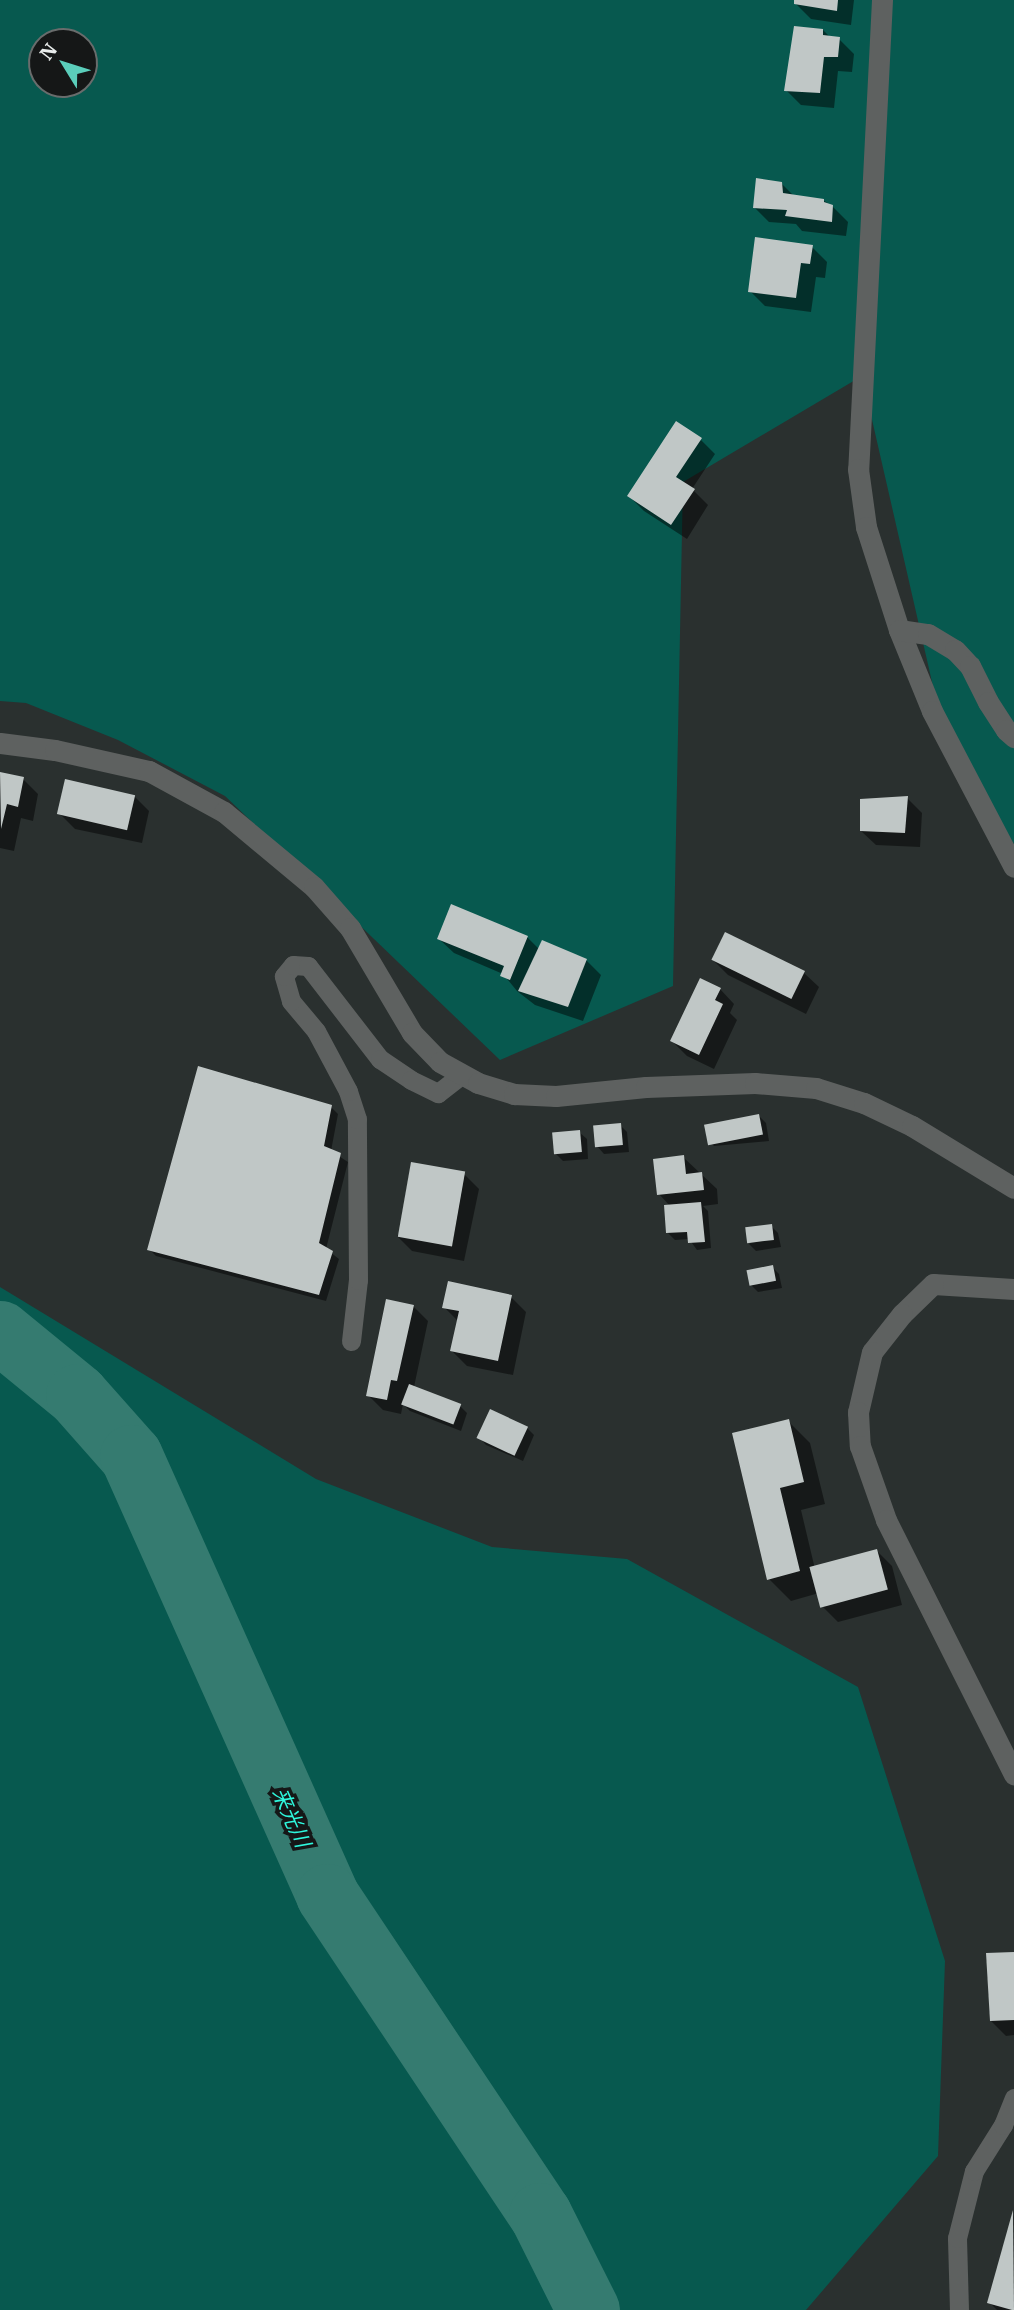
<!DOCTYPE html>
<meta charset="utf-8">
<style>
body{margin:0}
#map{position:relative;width:1014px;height:2310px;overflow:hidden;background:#2a302f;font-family:"IBM Plex Serif","Noto Sans JP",serif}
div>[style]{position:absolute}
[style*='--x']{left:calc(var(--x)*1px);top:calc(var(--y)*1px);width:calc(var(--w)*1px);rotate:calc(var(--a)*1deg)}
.green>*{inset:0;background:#07594f}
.shadow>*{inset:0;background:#0007}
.river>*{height:63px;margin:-31.5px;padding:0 31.5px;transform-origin:31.5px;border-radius:31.5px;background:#357b70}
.building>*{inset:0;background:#c0c7c6;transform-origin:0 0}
.lane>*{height:19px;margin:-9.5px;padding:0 9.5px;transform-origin:9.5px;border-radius:9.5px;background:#5e6160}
.street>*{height:21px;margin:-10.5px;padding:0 10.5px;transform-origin:10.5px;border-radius:10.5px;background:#5e6160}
span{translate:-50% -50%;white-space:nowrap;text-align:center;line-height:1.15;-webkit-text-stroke:7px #151717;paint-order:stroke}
.water-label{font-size:21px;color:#2ef7dd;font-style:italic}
.north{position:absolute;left:28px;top:28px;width:70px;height:70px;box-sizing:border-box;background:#151717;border:2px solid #696c6c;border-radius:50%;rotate:308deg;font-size:19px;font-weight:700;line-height:28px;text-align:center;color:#e8eceb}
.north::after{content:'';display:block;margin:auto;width:24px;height:32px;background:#5bcebb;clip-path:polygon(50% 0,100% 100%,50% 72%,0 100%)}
</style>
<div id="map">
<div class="green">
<div style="clip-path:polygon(evenodd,0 0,1014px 0,1014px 844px,943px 730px,862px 376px,683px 482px,673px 986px,500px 1060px,225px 796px,118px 740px,26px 703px,0 701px,0 0,42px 42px,84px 42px,84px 84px,42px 84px,42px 42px)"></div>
<div style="clip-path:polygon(0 1287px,316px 1479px,492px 1547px,627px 1559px,858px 1687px,945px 1961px,938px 2156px,806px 2310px,0 2310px)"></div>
</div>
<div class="shadow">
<div style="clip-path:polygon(796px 0,854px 0,851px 25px,811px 19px,796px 4px)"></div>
<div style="clip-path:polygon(823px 30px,830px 37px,839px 39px,854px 54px,852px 72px,838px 71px,834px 108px,801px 105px,786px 90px)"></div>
<div style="clip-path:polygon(781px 183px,794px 196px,823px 200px,832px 206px,848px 222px,846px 236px,802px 231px,796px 224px,769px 222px,754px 207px)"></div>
<div style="clip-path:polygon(812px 247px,827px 262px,825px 278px,816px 277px,811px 312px,765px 306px,750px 291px)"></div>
<div style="clip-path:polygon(701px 440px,715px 454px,692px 489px,708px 505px,687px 539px,644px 511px,629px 496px)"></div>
<div style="clip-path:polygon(0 774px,23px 779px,38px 794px,33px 821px,21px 818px,14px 851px,0 848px)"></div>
<div style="clip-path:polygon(134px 796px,149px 811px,142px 843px,75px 829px,60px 814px)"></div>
<div style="clip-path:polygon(907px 798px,922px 813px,920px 847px,876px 845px,861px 831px)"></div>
<div style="clip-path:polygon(726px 934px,804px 973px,819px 987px,806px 1014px,728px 975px,713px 960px)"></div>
<div style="clip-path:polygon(527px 937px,540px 950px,586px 960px,601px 975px,583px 1021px,535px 1005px,517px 991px,503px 974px,454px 953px,439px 939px)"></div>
<div style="clip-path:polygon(720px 989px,734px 1004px,730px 1013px,737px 1020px,714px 1069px,687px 1056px,672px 1041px)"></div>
<div style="clip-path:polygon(331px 1107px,338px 1114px,331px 1151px,348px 1162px,326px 1249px,339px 1259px,326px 1301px,156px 1256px,149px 1249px)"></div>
<div style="clip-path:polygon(759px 1116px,766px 1123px,769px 1141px,714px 1146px,707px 1139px)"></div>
<div style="clip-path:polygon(620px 1125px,627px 1132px,629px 1152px,604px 1154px,597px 1146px)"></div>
<div style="clip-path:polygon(579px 1132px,587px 1139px,588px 1159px,563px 1161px,556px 1154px)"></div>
<div style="clip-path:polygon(683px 1157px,717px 1189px,718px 1204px,703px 1206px,708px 1211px,711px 1248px,697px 1250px,689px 1239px,675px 1240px,668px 1233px,670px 1206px,659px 1194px)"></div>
<div style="clip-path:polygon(464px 1174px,479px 1189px,464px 1261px,412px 1251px,397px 1236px)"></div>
<div style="clip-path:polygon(771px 1226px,778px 1233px,781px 1247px,756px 1251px,749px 1244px)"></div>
<div style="clip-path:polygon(772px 1267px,779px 1274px,782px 1288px,758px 1292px,750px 1284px)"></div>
<div style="clip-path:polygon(511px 1297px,526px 1312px,513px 1375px,467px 1366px,452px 1351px,459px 1322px,444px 1307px)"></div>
<div style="clip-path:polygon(413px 1306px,428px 1321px,414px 1387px,460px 1406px,467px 1413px,461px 1431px,410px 1411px,403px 1404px,401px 1414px,383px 1410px,368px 1395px)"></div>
<div style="clip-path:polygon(788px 1421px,810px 1443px,825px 1504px,801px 1510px,815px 1569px,877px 1551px,892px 1566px,902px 1605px,838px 1622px,823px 1607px,819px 1593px,791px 1601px,769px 1579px)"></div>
<div style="clip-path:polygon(527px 1428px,534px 1435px,523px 1461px,486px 1445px,479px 1437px)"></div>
<div style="clip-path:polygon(1014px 1954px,1014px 2035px,1006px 2036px,991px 2021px)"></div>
<div style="clip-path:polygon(1014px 2213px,1014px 2310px,997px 2310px,989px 2302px)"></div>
</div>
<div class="river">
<div style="--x:0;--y:1332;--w:99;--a:39.3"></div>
<div style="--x:77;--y:1395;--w:81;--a:48.5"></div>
<div style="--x:131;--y:1456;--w:481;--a:65.9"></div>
<div style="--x:327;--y:1895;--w:384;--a:56.3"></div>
<div style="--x:540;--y:2214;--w:107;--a:63.4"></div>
</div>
<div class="building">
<div style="clip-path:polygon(794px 0,838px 0,837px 11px,794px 4px)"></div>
<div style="clip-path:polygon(794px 26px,823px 29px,823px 35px,840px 37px,838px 57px,824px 57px,820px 93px,784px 91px)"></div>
<div style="clip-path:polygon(756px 178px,782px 182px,783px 193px,824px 199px,824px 202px,833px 205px,832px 222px,785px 216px,787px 210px,753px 208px)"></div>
<div style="clip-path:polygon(755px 237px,813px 245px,810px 264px,801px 263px,796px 298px,748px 292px)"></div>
<div style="clip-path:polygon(676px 421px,702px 438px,676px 477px,695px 489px,671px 525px,627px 496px)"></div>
<div style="clip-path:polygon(0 772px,24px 777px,18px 807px,7px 804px,1px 829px)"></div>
<div style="left:65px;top:779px;width:72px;height:36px;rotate:13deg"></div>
<div style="clip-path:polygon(908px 796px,905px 833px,860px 831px,860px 799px)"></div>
<div style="clip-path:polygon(451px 904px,528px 936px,510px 980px,500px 976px,504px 966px,437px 939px)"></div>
<div style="left:725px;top:932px;width:89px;height:31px;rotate:26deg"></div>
<div style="clip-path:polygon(542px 940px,587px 959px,568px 1007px,518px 991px)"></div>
<div style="clip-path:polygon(700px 978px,721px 988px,715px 1000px,723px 1004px,699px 1055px,670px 1041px)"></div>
<div style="clip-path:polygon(198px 1066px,332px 1105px,324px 1146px,341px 1153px,319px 1243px,333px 1251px,319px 1295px,147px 1250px)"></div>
<div style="left:759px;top:1114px;width:21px;height:56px;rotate:79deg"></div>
<div style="left:621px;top:1123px;width:22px;height:28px;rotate:85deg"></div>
<div style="left:580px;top:1130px;width:22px;height:28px;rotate:85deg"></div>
<div style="clip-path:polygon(684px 1155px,686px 1174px,702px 1172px,704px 1190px,657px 1195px,653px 1159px)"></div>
<div style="left:411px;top:1162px;width:55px;height:76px;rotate:10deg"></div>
<div style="clip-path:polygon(701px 1202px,705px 1242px,688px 1243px,687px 1232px,666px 1233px,664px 1205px)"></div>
<div style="left:772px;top:1224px;width:16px;height:27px;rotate:83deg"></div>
<div style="left:773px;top:1265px;width:16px;height:27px;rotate:79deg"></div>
<div style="clip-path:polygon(448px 1281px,512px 1295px,498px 1361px,450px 1351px,459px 1311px,442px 1308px)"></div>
<div style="clip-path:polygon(386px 1299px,414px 1305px,397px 1381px,391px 1380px,387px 1400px,366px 1396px)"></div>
<div style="left:409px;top:1384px;width:56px;height:22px;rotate:21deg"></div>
<div style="left:490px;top:1409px;width:42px;height:32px;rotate:25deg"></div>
<div style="clip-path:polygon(789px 1419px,804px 1482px,780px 1488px,800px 1571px,767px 1580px,732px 1433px)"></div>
<div style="left:877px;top:1549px;width:42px;height:70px;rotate:75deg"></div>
<div style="clip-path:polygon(1014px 1952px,1014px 2020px,990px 2021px,986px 1953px)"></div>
<div style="clip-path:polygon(1013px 2210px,1014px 2310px,1012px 2310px,987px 2303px)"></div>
</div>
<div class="lane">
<div style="--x:351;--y:1341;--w:61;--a:-83.5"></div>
<div style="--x:358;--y:1280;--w:161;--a:-90.4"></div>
<div style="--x:357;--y:1119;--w:29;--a:-108"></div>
<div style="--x:348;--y:1091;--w:68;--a:-118.1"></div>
<div style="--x:316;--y:1031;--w:39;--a:-130"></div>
<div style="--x:291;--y:1001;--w:26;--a:-106"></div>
<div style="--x:284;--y:976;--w:14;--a:-51"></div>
<div style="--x:293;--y:965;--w:15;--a:4"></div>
<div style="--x:308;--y:966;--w:118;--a:52.3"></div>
<div style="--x:380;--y:1059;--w:37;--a:34"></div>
<div style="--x:411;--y:1080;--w:30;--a:26"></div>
<div style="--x:438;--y:1093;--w:31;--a:-38"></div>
<div style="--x:959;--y:2310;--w:72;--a:-91.6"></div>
<div style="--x:957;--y:2238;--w:69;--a:-75.8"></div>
<div style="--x:974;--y:2171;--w:54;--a:-57.8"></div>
<div style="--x:1003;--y:2125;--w:29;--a:-68"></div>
</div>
<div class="street">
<div style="--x:882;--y:0;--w:470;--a:92.9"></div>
<div style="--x:858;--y:469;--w:59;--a:82.1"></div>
<div style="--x:866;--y:527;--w:108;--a:72.2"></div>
<div style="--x:899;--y:630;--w:87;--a:67.8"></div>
<div style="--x:932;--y:711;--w:176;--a:62.3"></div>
<div style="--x:899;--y:630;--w:29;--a:8"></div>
<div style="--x:928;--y:634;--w:31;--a:31"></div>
<div style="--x:955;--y:650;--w:22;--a:47"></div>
<div style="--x:970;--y:666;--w:40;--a:63.4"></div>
<div style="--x:988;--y:702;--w:33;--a:57"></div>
<div style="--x:1006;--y:730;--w:11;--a:41"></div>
<div style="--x:0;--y:743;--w:55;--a:7.3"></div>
<div style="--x:55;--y:750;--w:96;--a:12.6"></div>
<div style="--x:149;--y:771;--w:85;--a:28.7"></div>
<div style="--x:224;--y:812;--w:117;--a:39.8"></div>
<div style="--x:314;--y:887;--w:55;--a:48.7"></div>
<div style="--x:350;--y:928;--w:122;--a:59.4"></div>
<div style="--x:412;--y:1033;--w:40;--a:46"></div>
<div style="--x:440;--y:1062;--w:43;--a:28.9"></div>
<div style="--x:478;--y:1083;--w:38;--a:17"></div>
<div style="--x:514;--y:1094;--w:42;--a:2.7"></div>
<div style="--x:556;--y:1096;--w:90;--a:-5.7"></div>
<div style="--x:646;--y:1087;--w:109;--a:-2.1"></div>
<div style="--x:755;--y:1083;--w:61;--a:4.7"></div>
<div style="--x:816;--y:1088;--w:50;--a:17.4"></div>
<div style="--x:864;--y:1103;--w:53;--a:25.6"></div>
<div style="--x:912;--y:1126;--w:119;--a:31.3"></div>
<div style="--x:1014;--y:1289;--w:81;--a:-176.5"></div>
<div style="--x:933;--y:1284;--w:43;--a:135.9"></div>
<div style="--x:902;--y:1314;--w:48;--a:128.3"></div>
<div style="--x:872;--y:1352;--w:62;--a:103.1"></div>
<div style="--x:858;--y:1412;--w:34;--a:87"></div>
<div style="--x:860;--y:1446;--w:78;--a:70.6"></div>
<div style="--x:886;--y:1520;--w:285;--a:63.3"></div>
</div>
<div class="water-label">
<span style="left:292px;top:1817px;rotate:66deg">来光川</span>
</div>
<div class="north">N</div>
</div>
